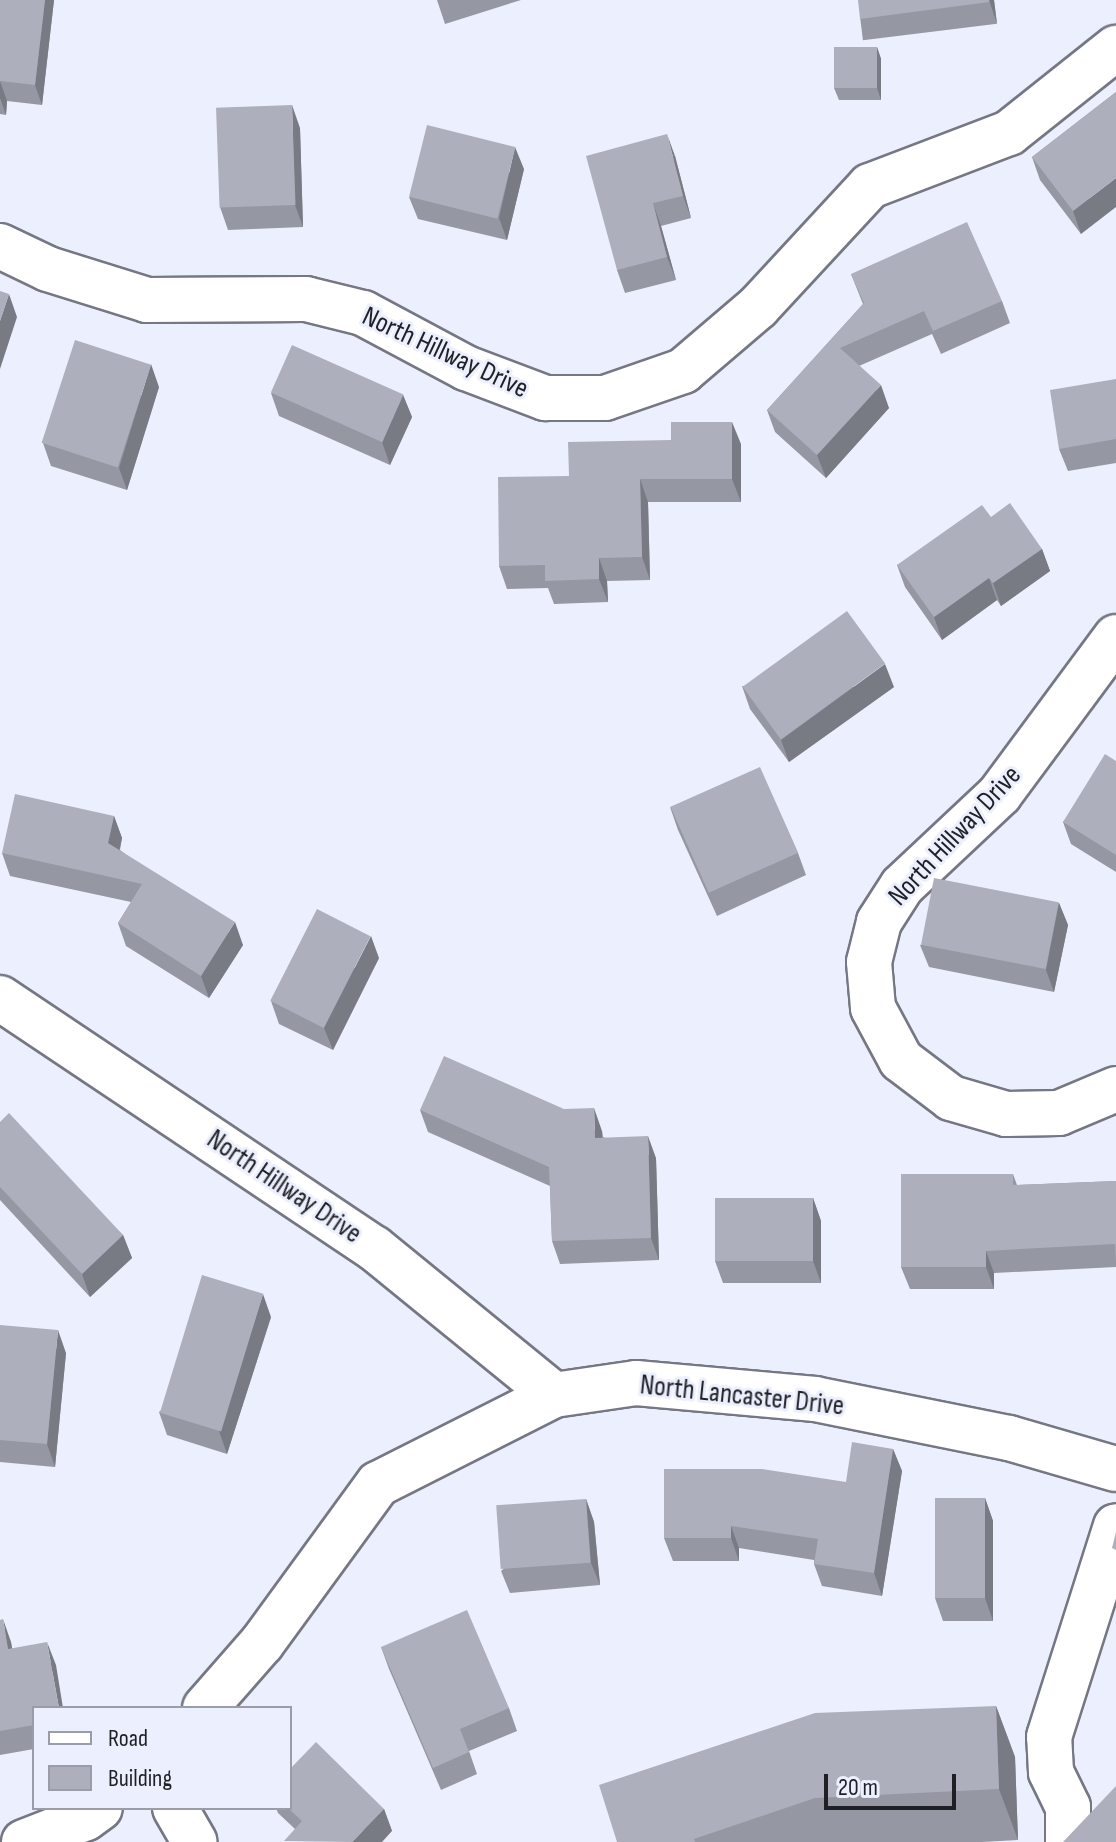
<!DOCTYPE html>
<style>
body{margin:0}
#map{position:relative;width:1116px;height:1842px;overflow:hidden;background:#eceffd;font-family:"Sofia Sans Condensed",sans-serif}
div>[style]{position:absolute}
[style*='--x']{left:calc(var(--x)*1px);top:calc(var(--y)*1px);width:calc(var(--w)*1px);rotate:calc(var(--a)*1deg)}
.roads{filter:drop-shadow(2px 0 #757783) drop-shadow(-2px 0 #757783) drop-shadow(0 2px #757783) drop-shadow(0 -2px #757783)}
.minor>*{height:44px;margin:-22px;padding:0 22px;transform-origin:22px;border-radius:22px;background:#fff}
.wall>*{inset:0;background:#9597a2;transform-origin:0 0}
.shaded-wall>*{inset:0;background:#797b84}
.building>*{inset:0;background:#adb0bc;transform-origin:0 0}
span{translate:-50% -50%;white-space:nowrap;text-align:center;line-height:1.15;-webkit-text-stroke:6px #eceffd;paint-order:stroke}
.street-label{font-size:28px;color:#1f2025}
.legend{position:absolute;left:32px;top:1706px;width:260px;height:104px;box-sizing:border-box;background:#eceffd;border:2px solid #9a9ca7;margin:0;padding:10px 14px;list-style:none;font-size:24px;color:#1f2025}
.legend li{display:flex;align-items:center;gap:16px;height:40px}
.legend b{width:40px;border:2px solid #9a9ca7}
.scale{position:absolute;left:824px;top:1774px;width:132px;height:36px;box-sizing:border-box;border:4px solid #1f2025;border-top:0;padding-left:10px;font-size:24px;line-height:28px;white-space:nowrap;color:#1f2025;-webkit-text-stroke:6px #eceffd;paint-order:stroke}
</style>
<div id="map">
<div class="roads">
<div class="minor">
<div style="--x:0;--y:246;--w:53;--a:25.6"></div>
<div style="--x:48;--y:269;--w:104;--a:17.4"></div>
<div style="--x:147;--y:300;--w:159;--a:-0.4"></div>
<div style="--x:306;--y:299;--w:59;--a:13.8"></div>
<div style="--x:363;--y:313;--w:117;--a:28.1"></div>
<div style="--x:466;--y:368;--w:85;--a:20.8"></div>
<div style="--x:545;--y:398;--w:60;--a:0"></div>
<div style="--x:605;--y:398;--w:83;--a:-19.1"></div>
<div style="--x:683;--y:371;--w:99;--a:-40.5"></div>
<div style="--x:758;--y:307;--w:165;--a:-47.2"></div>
<div style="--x:870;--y:186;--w:149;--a:-20.9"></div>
<div style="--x:1009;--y:133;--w:137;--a:-38.5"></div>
<div style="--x:1116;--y:637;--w:195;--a:126.5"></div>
<div style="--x:1000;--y:794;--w:134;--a:136.8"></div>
<div style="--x:902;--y:886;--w:43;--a:122.6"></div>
<div style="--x:879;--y:922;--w:41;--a:104"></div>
<div style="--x:869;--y:962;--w:46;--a:85"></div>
<div style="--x:873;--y:1008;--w:59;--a:61.7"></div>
<div style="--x:901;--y:1060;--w:63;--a:37.2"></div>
<div style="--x:951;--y:1098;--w:57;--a:16.2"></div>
<div style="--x:1006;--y:1114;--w:53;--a:-1.1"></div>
<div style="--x:1059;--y:1113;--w:62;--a:-22.8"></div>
<div style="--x:0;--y:998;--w:450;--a:33.8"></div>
<div style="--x:374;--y:1248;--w:232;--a:39.2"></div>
<div style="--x:205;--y:1708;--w:86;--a:-48.8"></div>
<div style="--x:262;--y:1643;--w:197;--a:-53.9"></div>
<div style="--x:378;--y:1484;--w:197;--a:-26.8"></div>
<div style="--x:554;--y:1395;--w:83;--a:-8.3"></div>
<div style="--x:636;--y:1383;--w:180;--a:5.1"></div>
<div style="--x:815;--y:1399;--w:198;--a:11.4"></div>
<div style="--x:1009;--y:1438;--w:111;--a:16.2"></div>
<div style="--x:175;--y:1808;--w:39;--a:60"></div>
<div style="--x:24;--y:1842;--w:66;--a:-21.2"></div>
<div style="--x:86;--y:1818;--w:17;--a:-36"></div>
<div style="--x:1068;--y:1842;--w:35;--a:-90"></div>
<div style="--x:1068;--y:1807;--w:39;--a:-116"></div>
<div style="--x:1051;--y:1772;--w:35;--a:-93"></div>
<div style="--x:1049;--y:1737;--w:221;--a:-72.4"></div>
</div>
</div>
<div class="wall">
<div style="clip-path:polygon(0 0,54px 0,42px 105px,7px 101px,6px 115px,0 114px)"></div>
<div style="clip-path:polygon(437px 0,521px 0,445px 24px)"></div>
<div style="left:994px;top:0;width:24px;height:135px;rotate:83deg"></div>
<div style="clip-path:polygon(877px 47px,881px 59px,881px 100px,839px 100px,834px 88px)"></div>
<div style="clip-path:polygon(1116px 92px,1081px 234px,1040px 180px,1032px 157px)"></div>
<div style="clip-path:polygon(300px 128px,303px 227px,228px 230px,220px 207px)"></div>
<div style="clip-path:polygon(675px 156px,691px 218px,661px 226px,676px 280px,625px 293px,617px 270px)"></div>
<div style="clip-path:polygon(524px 169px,507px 240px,418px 219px,409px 197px)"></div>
<div style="clip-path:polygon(851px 274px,1002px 301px,1010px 323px,941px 354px,932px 334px,859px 366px,889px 408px,826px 478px,775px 432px,767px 410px,863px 304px)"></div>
<div style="clip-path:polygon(1116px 379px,1116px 463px,1068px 471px,1059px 449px)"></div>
<div style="clip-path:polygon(159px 387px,127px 490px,51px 466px,43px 443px)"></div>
<div style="clip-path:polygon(271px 393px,403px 395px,412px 417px,390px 465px,279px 416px)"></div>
<div style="clip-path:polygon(741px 444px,741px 502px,648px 502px,650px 580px,607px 581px,608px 602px,554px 604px,548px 588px,507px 589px,499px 566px,569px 476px)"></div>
<div style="clip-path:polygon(991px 517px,1042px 549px,1050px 571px,1001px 606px,997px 600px,942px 640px,905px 587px,897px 565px)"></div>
<div style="clip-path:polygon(742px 686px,894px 687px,789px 762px,750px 709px)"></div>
<div style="clip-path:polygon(1116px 761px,1116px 872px,1071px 844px,1063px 822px)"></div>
<div style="clip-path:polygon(670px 807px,798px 853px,806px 875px,717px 916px,678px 830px)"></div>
<div style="clip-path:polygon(114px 816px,122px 838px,120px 850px,243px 945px,209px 998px,126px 946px,118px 923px,131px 902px,10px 876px,2px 853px)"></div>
<div style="clip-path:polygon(1059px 903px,1068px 925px,1054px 992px,929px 967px,920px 945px)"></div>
<div style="clip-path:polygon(379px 958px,333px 1050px,279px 1024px,271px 1001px)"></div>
<div style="clip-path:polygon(420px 1110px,602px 1131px,603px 1137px,656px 1158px,659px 1260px,560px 1264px,552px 1241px,550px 1186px,428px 1132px)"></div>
<div style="clip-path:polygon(0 1122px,123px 1235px,132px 1258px,90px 1297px,0 1200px)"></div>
<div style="clip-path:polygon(1013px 1174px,1017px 1185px,1116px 1181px,1116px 1267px,994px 1273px,994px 1289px,910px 1289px,901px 1267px)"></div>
<div style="clip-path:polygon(813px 1198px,821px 1221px,821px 1283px,723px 1283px,715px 1261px)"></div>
<div style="clip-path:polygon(271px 1317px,227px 1454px,167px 1435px,159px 1412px)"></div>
<div style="clip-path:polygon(0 1325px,66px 1353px,55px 1467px,0 1462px)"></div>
<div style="clip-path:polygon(893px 1449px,902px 1471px,882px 1596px,822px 1586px,814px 1564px,814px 1560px,739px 1548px,739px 1561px,673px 1561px,664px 1538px,846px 1482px)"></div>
<div style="clip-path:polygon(985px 1498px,993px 1521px,993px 1621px,943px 1621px,935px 1598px)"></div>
<div style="clip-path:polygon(586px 1499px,594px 1522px,600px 1585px,510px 1593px,501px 1571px)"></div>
<div style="clip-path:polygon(0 1620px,11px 1642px,12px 1649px,56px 1665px,34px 1708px,34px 1749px,0 1755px)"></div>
<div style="clip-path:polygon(381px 1647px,509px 1708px,517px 1731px,469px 1751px,477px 1774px,441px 1790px,389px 1669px)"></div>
<div style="clip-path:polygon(996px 1706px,1015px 1757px,1018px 1840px,982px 1842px,617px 1842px)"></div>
<div style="clip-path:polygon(276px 1808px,384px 1809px,392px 1831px,295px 1829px,278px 1813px)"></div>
</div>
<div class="shaded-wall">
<div style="clip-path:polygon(45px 0,54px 0,42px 105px,35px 85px)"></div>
<div style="clip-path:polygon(989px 0,994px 0,997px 24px)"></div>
<div style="clip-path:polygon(877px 47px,881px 59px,881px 100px,877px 88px)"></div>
<div style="clip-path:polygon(0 81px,7px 101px,6px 115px,0 98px)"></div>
<div style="clip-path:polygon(292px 105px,300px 128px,303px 227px,295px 205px)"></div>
<div style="clip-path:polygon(667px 134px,675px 156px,691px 218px,683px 196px)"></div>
<div style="clip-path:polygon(515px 147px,524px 169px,507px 240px,499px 218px)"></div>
<div style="clip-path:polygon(1116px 178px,1116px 207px,1081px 234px,1073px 211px)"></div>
<div style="clip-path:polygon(653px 203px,661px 226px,676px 280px,667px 257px)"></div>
<div style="clip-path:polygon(9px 294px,17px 317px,0 369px,0 321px)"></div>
<div style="clip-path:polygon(151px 364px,159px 387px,127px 490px,119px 468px)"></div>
<div style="clip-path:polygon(881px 385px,889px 408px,826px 478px,817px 455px)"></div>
<div style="clip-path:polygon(403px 395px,412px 417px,390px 465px,382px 442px)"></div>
<div style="clip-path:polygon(732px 422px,741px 444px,741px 502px,732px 479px)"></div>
<div style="clip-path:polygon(640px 479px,648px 502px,650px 580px,642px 557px)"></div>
<div style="clip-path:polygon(1042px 549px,1050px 571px,1001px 606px,993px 583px)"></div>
<div style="clip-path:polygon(599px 558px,607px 581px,608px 602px,599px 579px)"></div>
<div style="clip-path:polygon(989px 578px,997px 600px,942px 640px,934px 617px)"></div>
<div style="clip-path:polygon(885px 664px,894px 687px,789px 762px,781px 740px)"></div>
<div style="clip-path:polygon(114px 816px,122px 838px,116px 865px,108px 843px)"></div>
<div style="clip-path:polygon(1059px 903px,1068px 925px,1054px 992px,1046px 970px)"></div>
<div style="clip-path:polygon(235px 922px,243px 945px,209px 998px,201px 976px)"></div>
<div style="clip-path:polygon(371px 936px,379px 958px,333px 1050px,324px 1028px)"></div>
<div style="clip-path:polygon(594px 1108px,602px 1131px,603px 1160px,595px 1138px)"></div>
<div style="clip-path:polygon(648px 1136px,656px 1158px,659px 1260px,651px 1238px)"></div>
<div style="clip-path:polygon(813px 1198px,821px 1221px,821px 1283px,813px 1261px)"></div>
<div style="clip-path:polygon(123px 1235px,132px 1258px,90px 1297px,82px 1274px)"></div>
<div style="clip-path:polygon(986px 1251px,994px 1273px,994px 1289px,986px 1267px)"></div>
<div style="clip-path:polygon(263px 1294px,271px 1317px,227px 1454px,219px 1431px)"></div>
<div style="clip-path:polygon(58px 1330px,66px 1353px,55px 1467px,47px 1444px)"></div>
<div style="clip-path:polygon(893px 1449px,902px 1471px,882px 1596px,874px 1573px)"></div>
<div style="clip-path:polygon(985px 1498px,993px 1521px,993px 1621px,985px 1598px)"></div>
<div style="clip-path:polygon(586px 1499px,594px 1522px,600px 1585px,591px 1563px)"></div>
<div style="clip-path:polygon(731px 1526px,739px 1548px,739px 1561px,731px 1538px)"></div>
<div style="clip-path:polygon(3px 1619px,11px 1642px,16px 1672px,8px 1649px)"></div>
<div style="clip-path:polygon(47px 1642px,56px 1665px,63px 1708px,59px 1708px)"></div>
<div style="clip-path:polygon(996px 1706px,1015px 1757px,1018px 1840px,999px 1789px)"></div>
<div style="clip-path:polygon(384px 1809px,392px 1831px,382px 1842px,352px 1842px)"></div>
</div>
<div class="building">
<div style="clip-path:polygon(0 0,45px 0,35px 85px,0 81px,0 83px)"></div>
<div style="clip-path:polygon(858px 0,989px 0,989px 2px,860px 19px)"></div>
<div style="left:834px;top:47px;width:43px;height:41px"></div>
<div style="clip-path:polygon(1116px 92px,1116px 178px,1073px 211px,1032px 157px)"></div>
<div style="left:292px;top:105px;width:100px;height:76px;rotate:88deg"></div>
<div style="left:427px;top:125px;width:91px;height:74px;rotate:14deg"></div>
<div style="clip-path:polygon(667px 134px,683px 196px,653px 203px,667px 257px,617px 270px,586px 156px)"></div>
<div style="clip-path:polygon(967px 222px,1002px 301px,933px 331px,924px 311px,840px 348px,881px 385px,817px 455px,767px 410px,864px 303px,851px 274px)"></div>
<div style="clip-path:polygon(0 291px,9px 294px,0 321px)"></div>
<div style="left:75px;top:340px;width:80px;height:108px;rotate:18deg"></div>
<div style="left:292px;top:345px;width:122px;height:52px;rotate:24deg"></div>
<div style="clip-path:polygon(1116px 379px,1116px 439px,1059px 449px,1050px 390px)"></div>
<div style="clip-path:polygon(671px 422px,732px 422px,732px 479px,640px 479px,642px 557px,599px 558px,599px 579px,545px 581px,545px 565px,499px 566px,498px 477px,569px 476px,568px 442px,671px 440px)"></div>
<div style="clip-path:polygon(1010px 503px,1042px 549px,993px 583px,989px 578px,934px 617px,897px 565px,982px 505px,991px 517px)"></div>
<div style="left:847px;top:611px;width:65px;height:129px;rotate:54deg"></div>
<div style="clip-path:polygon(1105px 754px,1116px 761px,1116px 855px,1063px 822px)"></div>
<div style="left:760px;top:767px;width:94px;height:98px;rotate:66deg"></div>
<div style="clip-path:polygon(15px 794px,114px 816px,108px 843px,235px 922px,201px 976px,118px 923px,142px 884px,2px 853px)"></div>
<div style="left:934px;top:878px;width:127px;height:68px;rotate:11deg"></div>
<div style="left:317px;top:909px;width:60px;height:103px;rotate:27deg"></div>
<div style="clip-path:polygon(444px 1056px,564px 1109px,594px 1108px,595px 1138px,648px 1136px,651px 1238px,552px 1241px,549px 1167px,420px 1110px)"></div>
<div style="clip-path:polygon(9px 1113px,123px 1235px,82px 1274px,0 1187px,0 1122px)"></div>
<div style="clip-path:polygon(901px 1174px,1013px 1174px,1013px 1185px,1116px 1181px,1116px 1263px,1115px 1244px,986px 1251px,986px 1267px,901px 1267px)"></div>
<div style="left:715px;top:1198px;width:98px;height:63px"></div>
<div style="left:202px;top:1275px;width:64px;height:144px;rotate:17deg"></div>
<div style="clip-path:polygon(0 1325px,58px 1330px,47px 1444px,0 1440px)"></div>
<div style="clip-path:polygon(852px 1442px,893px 1449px,874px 1573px,814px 1564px,818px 1539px,731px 1526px,731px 1538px,664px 1538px,664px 1469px,762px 1469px,846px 1482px)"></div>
<div style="left:935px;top:1498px;width:50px;height:100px"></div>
<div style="left:586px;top:1499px;width:64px;height:90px;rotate:86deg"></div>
<div style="clip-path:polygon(1116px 1532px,1116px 1550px,1112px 1548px)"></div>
<div style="clip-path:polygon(467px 1610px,509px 1708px,460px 1729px,469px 1752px,433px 1768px,381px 1647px)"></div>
<div style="clip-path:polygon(3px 1619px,8px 1649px,47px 1642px,59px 1708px,34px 1708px,34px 1725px,0 1731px,0 1620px)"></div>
<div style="clip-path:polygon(996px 1706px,999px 1789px,815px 1798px,694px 1839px,695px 1842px,617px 1842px,599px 1785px,815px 1713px)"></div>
<div style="clip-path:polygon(316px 1742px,384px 1809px,352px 1842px,284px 1841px,302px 1821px,288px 1808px,290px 1808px,290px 1769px)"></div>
<div style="clip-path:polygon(1116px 1786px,1116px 1842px,1063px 1842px)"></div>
</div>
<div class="street-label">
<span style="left:445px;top:353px;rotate:25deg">North Hillway Drive</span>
<span style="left:955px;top:836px;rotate:-47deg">North Hillway Drive</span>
<span style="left:284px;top:1187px;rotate:34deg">North Hillway Drive</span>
<span style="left:742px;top:1396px;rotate:6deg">North Lancaster Drive</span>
</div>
<ul class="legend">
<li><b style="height:10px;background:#fff"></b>Road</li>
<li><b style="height:22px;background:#adb0bc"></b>Building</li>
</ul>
<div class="scale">20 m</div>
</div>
